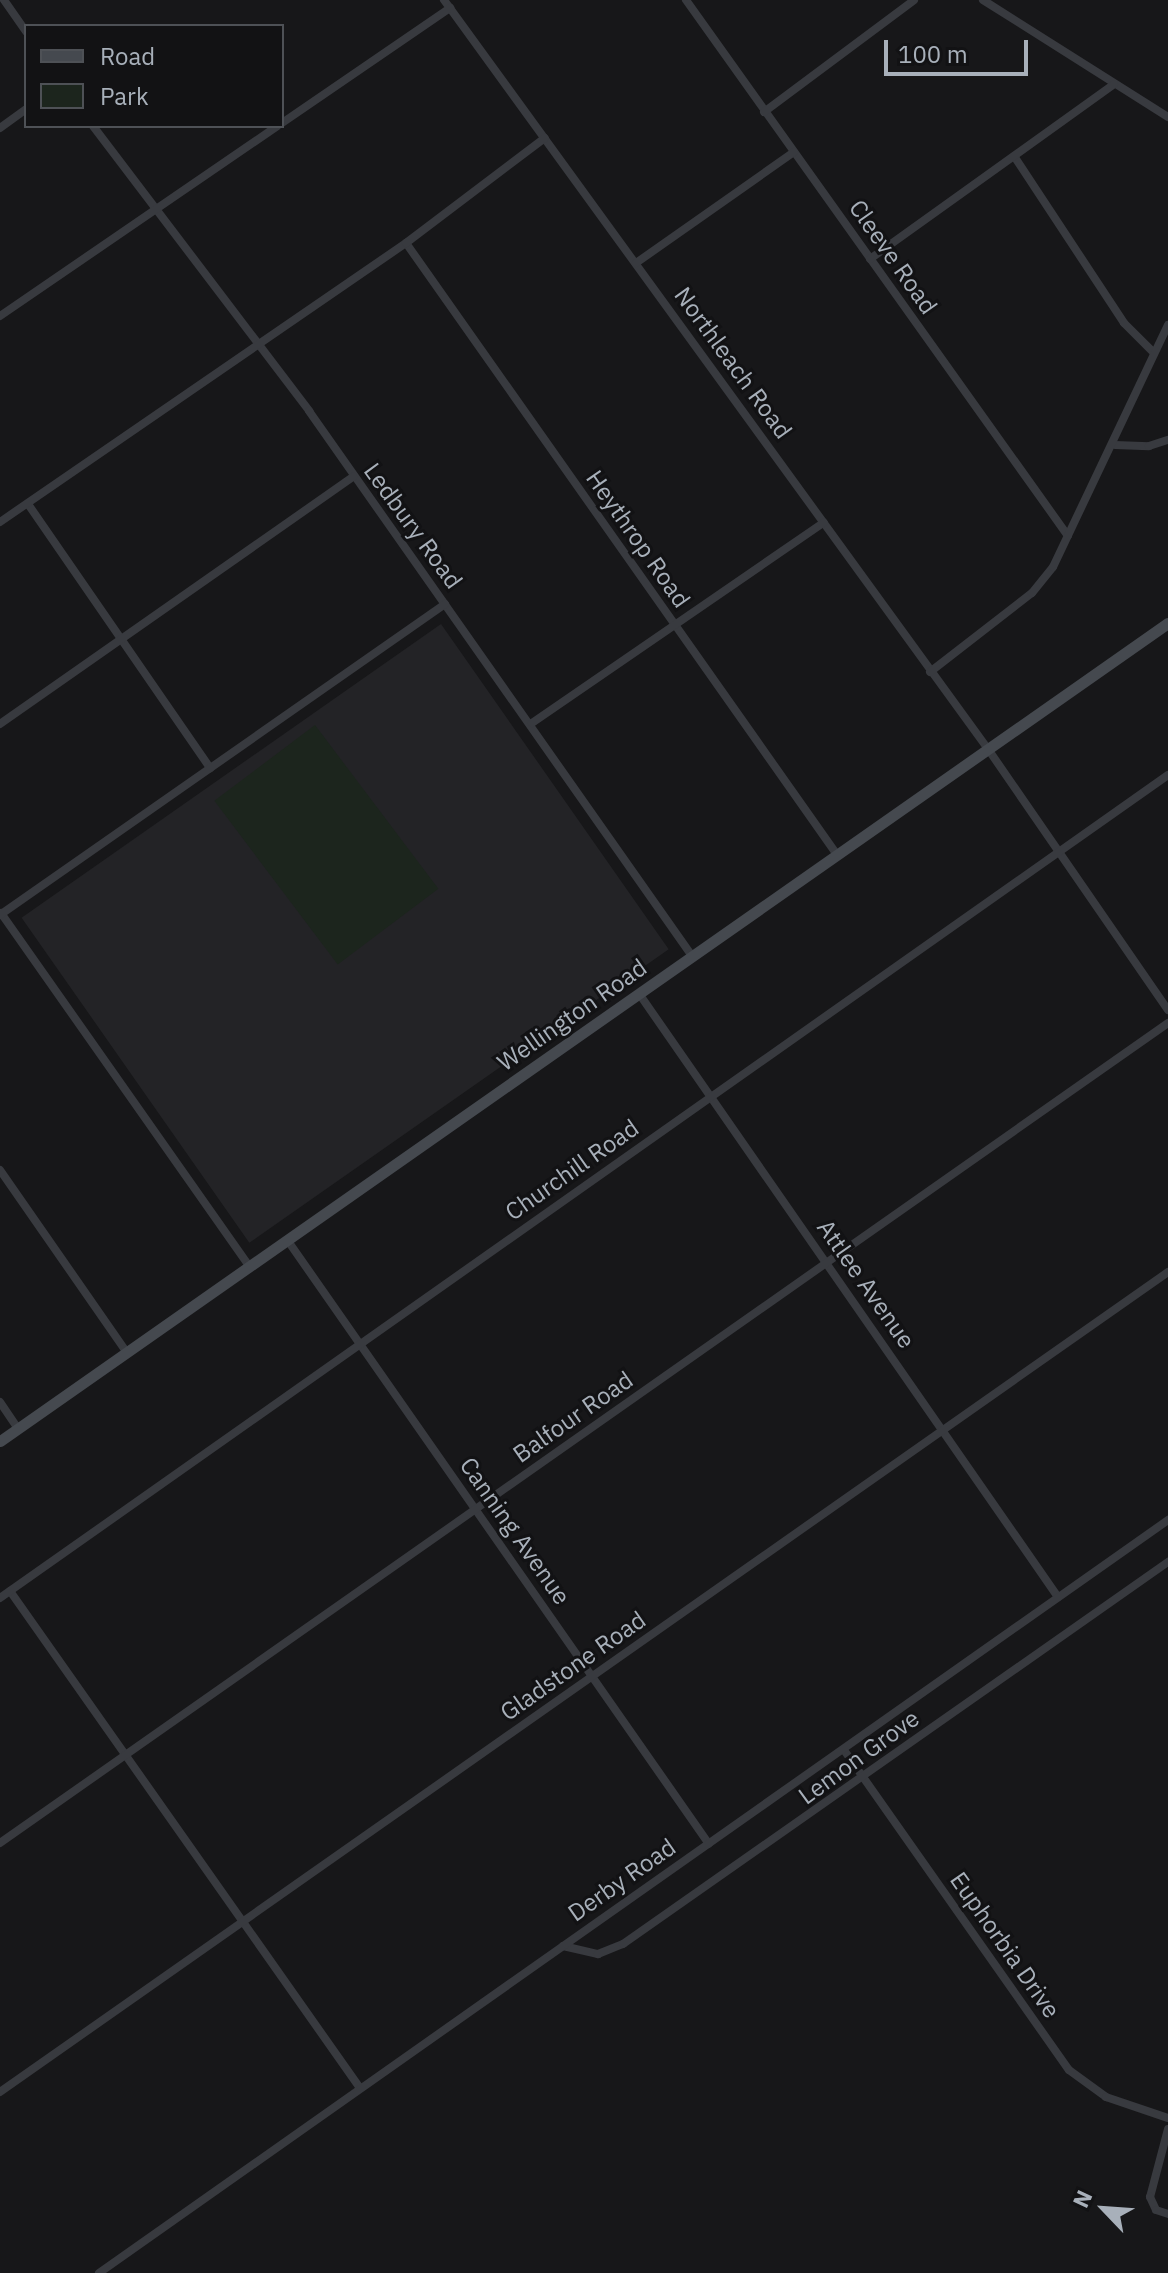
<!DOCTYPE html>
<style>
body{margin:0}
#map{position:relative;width:1168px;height:2273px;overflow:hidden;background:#171719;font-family:"IBM Plex Sans",sans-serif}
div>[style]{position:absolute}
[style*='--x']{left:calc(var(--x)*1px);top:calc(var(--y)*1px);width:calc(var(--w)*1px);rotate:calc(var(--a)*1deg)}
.built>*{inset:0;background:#232326;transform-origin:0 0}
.green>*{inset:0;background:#1c251d;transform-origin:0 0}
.minor>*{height:8px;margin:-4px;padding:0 4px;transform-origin:4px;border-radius:4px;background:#383a3f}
.secondary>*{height:11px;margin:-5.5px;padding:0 5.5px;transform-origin:5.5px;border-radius:5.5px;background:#45494f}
span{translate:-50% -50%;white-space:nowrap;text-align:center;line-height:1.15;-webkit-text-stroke:6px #121214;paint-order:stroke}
.street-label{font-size:24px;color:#a8b0ba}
.legend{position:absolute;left:24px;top:24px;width:260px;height:104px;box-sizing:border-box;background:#121214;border:2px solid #4e5156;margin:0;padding:10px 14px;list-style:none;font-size:24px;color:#a8b0ba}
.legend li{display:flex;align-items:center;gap:16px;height:40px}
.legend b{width:40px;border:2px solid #4e5156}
.north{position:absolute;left:1064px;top:2169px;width:80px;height:80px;-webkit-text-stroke:6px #121214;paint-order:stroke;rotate:295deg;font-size:22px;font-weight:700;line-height:32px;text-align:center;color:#a8b0ba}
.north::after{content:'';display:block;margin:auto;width:28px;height:36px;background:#a8b0ba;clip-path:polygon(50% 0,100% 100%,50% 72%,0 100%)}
.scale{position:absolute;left:884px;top:40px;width:144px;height:36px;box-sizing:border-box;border:4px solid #a8b0ba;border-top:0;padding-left:10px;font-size:24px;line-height:28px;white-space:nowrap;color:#a8b0ba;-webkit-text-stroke:6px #121214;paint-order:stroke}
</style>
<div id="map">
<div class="built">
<div style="left:441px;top:624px;width:397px;height:512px;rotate:55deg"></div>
</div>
<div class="green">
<div style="left:315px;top:725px;width:205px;height:126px;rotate:53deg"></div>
</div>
<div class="minor">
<div style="--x:4;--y:0;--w:39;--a:55"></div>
<div style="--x:444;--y:0;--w:926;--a:54.01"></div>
<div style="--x:988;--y:749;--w:317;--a:55.4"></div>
<div style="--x:686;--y:0;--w:658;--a:54.52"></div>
<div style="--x:983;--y:0;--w:219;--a:32.3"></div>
<div style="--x:764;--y:112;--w:187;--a:-36.7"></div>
<div style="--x:282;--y:123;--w:204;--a:-34.4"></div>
<div style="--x:93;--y:126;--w:358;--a:52.8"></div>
<div style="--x:309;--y:411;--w:666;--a:54.9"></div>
<div style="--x:0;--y:128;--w:32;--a:-36"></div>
<div style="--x:1014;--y:156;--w:200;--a:56.6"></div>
<div style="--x:1124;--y:323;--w:42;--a:45"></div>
<div style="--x:406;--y:243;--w:750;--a:54.83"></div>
<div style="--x:870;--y:259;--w:300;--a:-35.6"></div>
<div style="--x:636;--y:263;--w:193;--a:-35.1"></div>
<div style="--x:0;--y:316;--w:336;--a:-34.4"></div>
<div style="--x:1115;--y:445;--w:34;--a:2"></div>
<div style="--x:1149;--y:446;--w:20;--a:-18"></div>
<div style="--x:28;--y:504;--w:321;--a:55.4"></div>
<div style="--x:0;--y:522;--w:493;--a:-34.5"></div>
<div style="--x:406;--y:243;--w:174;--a:-37.1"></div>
<div style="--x:930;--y:672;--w:129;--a:-37.8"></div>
<div style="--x:1032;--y:593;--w:33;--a:-51"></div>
<div style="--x:1053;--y:567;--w:268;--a:-64.6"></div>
<div style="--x:532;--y:723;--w:354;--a:-34.5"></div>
<div style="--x:0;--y:724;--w:431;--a:-35"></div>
<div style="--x:1;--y:913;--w:433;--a:54.9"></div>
<div style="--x:0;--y:915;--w:543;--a:-34.95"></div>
<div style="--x:640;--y:995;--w:733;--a:55.23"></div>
<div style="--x:0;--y:1170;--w:221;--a:55.2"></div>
<div style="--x:288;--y:1241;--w:735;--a:55.08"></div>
<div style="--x:0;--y:1402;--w:32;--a:56"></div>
<div style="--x:10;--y:1591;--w:608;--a:54.85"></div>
<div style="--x:0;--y:1598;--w:1429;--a:-35.17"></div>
<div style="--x:844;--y:1750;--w:391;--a:54.9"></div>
<div style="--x:1069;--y:2070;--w:46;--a:36.1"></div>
<div style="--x:1106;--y:2097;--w:65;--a:18.7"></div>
<div style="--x:0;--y:1843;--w:1427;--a:-35.07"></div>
<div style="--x:563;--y:1946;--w:36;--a:13"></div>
<div style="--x:598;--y:1954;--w:27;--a:-22"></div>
<div style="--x:623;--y:1944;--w:666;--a:-35.03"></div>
<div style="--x:0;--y:2092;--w:1427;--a:-35.07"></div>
<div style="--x:1168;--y:2129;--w:70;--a:104.8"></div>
<div style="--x:1150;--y:2197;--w:14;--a:65"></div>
<div style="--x:1156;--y:2210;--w:13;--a:18"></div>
<div style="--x:99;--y:2273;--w:1308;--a:-35.16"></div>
</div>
<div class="secondary">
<div style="--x:0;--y:1441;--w:1426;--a:-35.01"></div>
</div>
<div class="street-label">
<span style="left:893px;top:257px;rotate:55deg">Cleeve Road</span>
<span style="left:733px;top:363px;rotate:54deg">Northleach Road</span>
<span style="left:413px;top:526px;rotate:54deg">Ledbury Road</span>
<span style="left:638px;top:539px;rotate:55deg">Heythrop Road</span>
<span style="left:572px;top:1015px;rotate:-35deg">Wellington Road</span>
<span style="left:572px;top:1170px;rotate:-35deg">Churchill Road</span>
<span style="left:866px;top:1284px;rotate:55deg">Attlee Avenue</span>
<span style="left:573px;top:1417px;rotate:-35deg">Balfour Road</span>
<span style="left:515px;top:1531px;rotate:55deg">Canning Avenue</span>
<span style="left:573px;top:1666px;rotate:-35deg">Gladstone Road</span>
<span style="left:859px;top:1757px;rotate:-36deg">Lemon Grove</span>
<span style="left:622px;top:1880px;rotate:-35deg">Derby Road</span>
<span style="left:1005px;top:1945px;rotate:55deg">Euphorbia Drive</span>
</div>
<ul class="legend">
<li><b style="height:10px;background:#45494f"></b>Road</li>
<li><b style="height:22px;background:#1c251d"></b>Park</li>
</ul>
<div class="north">N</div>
<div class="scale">100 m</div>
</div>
